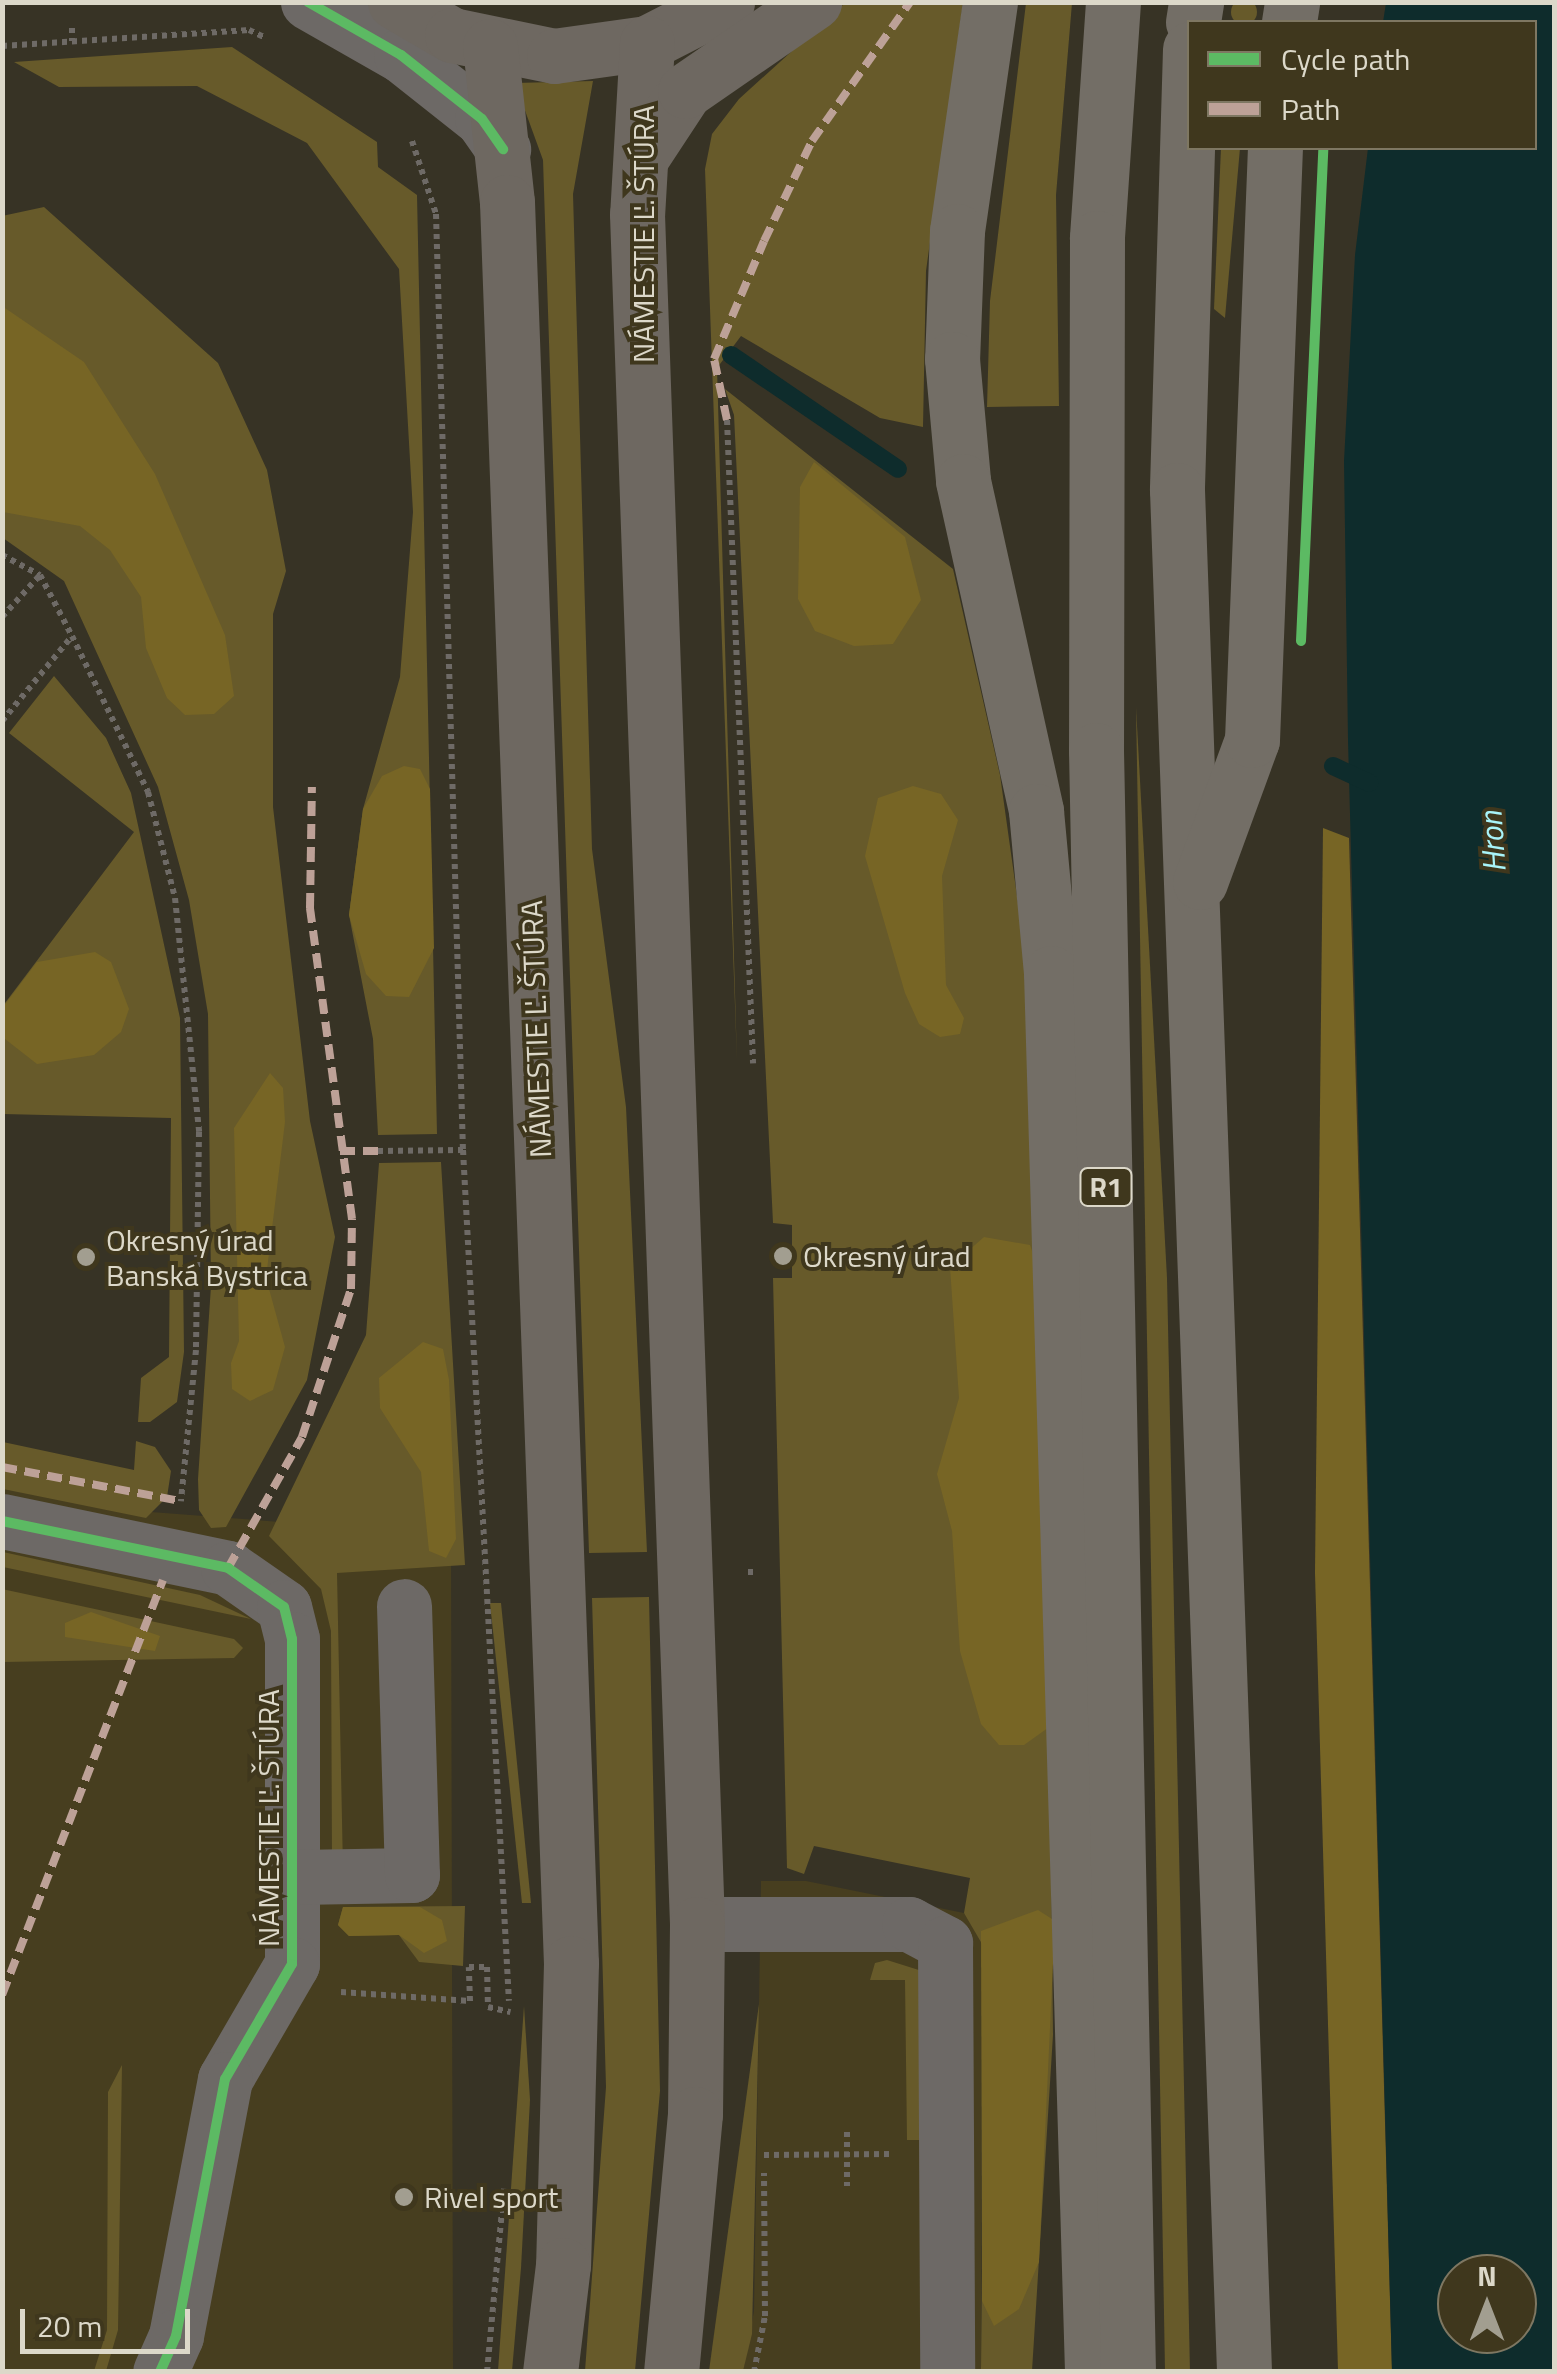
<!DOCTYPE html>
<meta charset="utf-8">
<style>
body{margin:0}
#map{position:relative;width:1557px;height:2374px;overflow:hidden;background:#373325;font-family:"Titillium Web",sans-serif}
div>[style]{position:absolute}
[style*='--x']{left:calc(var(--x)*1px);top:calc(var(--y)*1px);width:calc(var(--w)*1px);rotate:calc(var(--a)*1deg)}
.built>*{inset:0;background:#473e1f}
.green>*{inset:0;background:#675a2a}
.round{border-radius:50%}
.forest>*{inset:0;background:#776525}
.water>*{inset:0;background:#0e2c2c}
.stream>*{height:18px;margin:-9px;padding:0 9px;transform-origin:9px;border-radius:9px;background:#0e2c2c}
.path>*{height:6px;margin-top:-3px;transform-origin:0;background:repeating-linear-gradient(90deg,#6e6a66 0 5px,transparent 0 10px)}
.minor>*{height:55px;margin:-27.5px;padding:0 27.5px;transform-origin:27.5px;border-radius:27.5px;background:#6d6966}
.major>*{height:55px;margin:-27.5px;padding:0 27.5px;transform-origin:27.5px;border-radius:27.5px;background:#6e6861}
.highway>*{height:55px;margin:-27.5px;padding:0 27.5px;transform-origin:27.5px;border-radius:27.5px;background:#736e66}
.quiet>*{height:8px;margin-top:-4px;transform-origin:0;background:repeating-linear-gradient(90deg,#bda197 0 15px,transparent 0 23px)}
.cycleway>*{height:10px;margin:-5px;padding:0 5px;transform-origin:5px;border-radius:5px;background:#5cba63}
.dots>*{width:28px;height:28px;translate:-50% -50%;box-sizing:border-box;border:5px solid #3f371d;border-radius:50%}
span{translate:-50% -50%;white-space:nowrap;text-align:center;line-height:1.15;-webkit-text-stroke:8px #3f371d;paint-order:stroke}
.shield-label span{padding:2px 8px;background:#3f371d;border:2px solid;border-radius:8px;-webkit-text-stroke-width:0}
.shield-label{font-size:28px;color:#dcd8c9;font-weight:700}
.street-label{font-size:30px;color:#dcd8c9}
.poi-label{font-size:30px;color:#dcd8c9}
.left{translate:0 -50%;text-align:left}
.water-label{font-size:32px;color:#a8f4f9;font-style:italic}
.frame{position:absolute;inset:0;border:5px solid #dcd8c9;pointer-events:none}
.legend{position:absolute;left:1187px;top:20px;width:350px;height:130px;box-sizing:border-box;background:#3f371d;border:2px solid #7e7762;margin:0;padding:12px 18px;list-style:none;font-size:30px;color:#dcd8c9}
.legend li{display:flex;align-items:center;gap:20px;height:50px}
.legend b{width:50px;border:2px solid #7e7762}
.north{position:absolute;left:1437px;top:2254px;width:100px;height:100px;box-sizing:border-box;background:#3f371d;border:2px solid #7e7762;border-radius:50%;rotate:0deg;font-size:28px;font-weight:700;line-height:40px;text-align:center;color:#dcd8c9}
.north::after{content:'';display:block;margin:auto;width:35px;height:45px;background:#a29e90;clip-path:polygon(50% 0,100% 100%,50% 72%,0 100%)}
.scale{position:absolute;left:20px;top:2309px;width:170px;height:45px;box-sizing:border-box;border:5px solid #dcd8c9;border-top:0;padding-left:12px;font-size:30px;line-height:35px;white-space:nowrap;color:#dcd8c9;-webkit-text-stroke:8px #3f371d;paint-order:stroke}
</style>
<div id="map">
<div class="built">
<div style="clip-path:polygon(3px 1481px,151px 1512px,451px 1535px,453px 2371px,3px 2372px)"></div>
<div style="clip-path:polygon(761px 1881px,806px 1881px,964px 1913px,981px 1931px,981px 2371px,743px 2372px,754px 2311px)"></div>
</div>
<div class="green">
<div class="round" style="left:1231px;top:-1px;width:26px;height:26px"></div>
<div style="clip-path:polygon(845px 3px,963px 3px,926px 271px,923px 427px,880px 418px,741px 336px,717px 368px,737px 1062px,705px 169px,712px 134px,739px 99px)"></div>
<div style="clip-path:polygon(1026px 3px,1072px 3px,1056px 195px,1059px 406px,987px 407px,990px 301px)"></div>
<div style="clip-path:polygon(232px 47px,377px 142px,378px 167px,417px 195px,437px 1134px,378px 1135px,373px 1039px,349px 915px,363px 809px,400px 677px,413px 512px,399px 269px,307px 143px,197px 86px,59px 87px,14px 62px)"></div>
<div style="clip-path:polygon(593px 81px,573px 194px,592px 849px,626px 1107px,647px 1552px,589px 1553px,543px 160px,515px 83px)"></div>
<div style="clip-path:polygon(1221px 148px,1240px 148px,1225px 318px,1214px 309px)"></div>
<div style="clip-path:polygon(44px 207px,218px 363px,267px 470px,286px 571px,273px 614px,273px 807px,310px 1121px,335px 1237px,307px 1380px,226px 1527px,211px 1528px,199px 1510px,198px 1479px,211px 1286px,208px 1014px,189px 900px,158px 787px,64px 581px,3px 538px,2px 216px)"></div>
<div style="clip-path:polygon(725px 389px,953px 569px,1000px 775px,1031px 996px,1048px 1532px,1053px 2035px,1032px 2371px,981px 2371px,985px 1949px,964px 1913px,970px 1878px,814px 1846px,804px 1874px,787px 1868px,773px 1278px,792px 1278px,792px 1225px,773px 1223px,734px 415px)"></div>
<div style="clip-path:polygon(54px 676px,106px 738px,131px 793px,180px 1018px,184px 1352px,177px 1402px,150px 1422px,138px 1422px,141px 1378px,169px 1357px,171px 1118px,3px 1114px,2px 1007px,134px 832px,9px 733px)"></div>
<div style="clip-path:polygon(1136px 707px,1167px 1278px,1190px 2372px,1165px 2371px)"></div>
<div style="clip-path:polygon(441px 1162px,465px 1565px,337px 1573px,343px 1869px,332px 1862px,331px 1631px,321px 1589px,269px 1536px,366px 1335px,379px 1163px)"></div>
<div style="clip-path:polygon(136px 1441px,155px 1447px,171px 1471px,167px 1497px,146px 1518px,3px 1489px,3px 1442px,134px 1470px)"></div>
<div style="clip-path:polygon(3px 1552px,200px 1595px,251px 1619px,3px 1567px)"></div>
<div style="clip-path:polygon(2px 1589px,234px 1639px,243px 1648px,234px 1658px,3px 1662px)"></div>
<div style="clip-path:polygon(649px 1597px,660px 2091px,635px 2371px,585px 2371px,606px 2087px,592px 1598px)"></div>
<div style="clip-path:polygon(490px 1603px,501px 1603px,531px 1903px,522px 1903px)"></div>
<div style="clip-path:polygon(465px 1906px,463px 1966px,419px 1962px,399px 1935px,349px 1936px,338px 1925px,343px 1907px)"></div>
<div style="clip-path:polygon(887px 1960px,922px 1971px,927px 2140px,907px 2140px,905px 1980px,870px 1980px,875px 1963px)"></div>
<div style="clip-path:polygon(759px 2004px,752px 2334px,743px 2371px,709px 2371px)"></div>
<div style="clip-path:polygon(524px 2006px,530px 2100px,521px 2268px,512px 2371px,498px 2371px)"></div>
<div style="clip-path:polygon(122px 2065px,118px 2330px,106px 2371px,94px 2371px,107px 2330px,108px 2092px)"></div>
</div>
<div class="forest">
<div style="clip-path:polygon(2px 306px,84px 362px,155px 474px,225px 635px,234px 696px,214px 714px,185px 715px,167px 698px,146px 648px,141px 597px,110px 550px,80px 526px,3px 512px)"></div>
<div style="clip-path:polygon(814px 462px,905px 537px,921px 600px,893px 644px,854px 646px,815px 631px,798px 599px,800px 487px)"></div>
<div style="clip-path:polygon(404px 766px,420px 769px,430px 789px,434px 948px,409px 997px,386px 996px,366px 974px,349px 915px,363px 809px,382px 776px)"></div>
<div style="clip-path:polygon(913px 786px,941px 794px,958px 820px,942px 876px,946px 985px,964px 1018px,960px 1034px,940px 1037px,919px 1024px,905px 993px,865px 856px,878px 798px)"></div>
<div style="clip-path:polygon(1323px 828px,1349px 838px,1392px 2372px,1338px 2371px,1315px 1573px)"></div>
<div style="clip-path:polygon(95px 952px,111px 962px,129px 1009px,121px 1032px,94px 1055px,37px 1064px,5px 1039px,3px 1007px,37px 962px)"></div>
<div style="clip-path:polygon(270px 1073px,283px 1088px,285px 1122px,266px 1278px,285px 1347px,273px 1390px,250px 1401px,232px 1389px,231px 1363px,239px 1341px,234px 1128px)"></div>
<div style="clip-path:polygon(984px 1237px,1030px 1245px,1041px 1277px,1052px 1725px,1024px 1745px,999px 1745px,981px 1724px,960px 1651px,952px 1531px,937px 1474px,959px 1398px,950px 1267px)"></div>
<div style="clip-path:polygon(423px 1342px,443px 1349px,449px 1380px,456px 1539px,446px 1558px,429px 1551px,421px 1472px,380px 1408px,379px 1378px)"></div>
<div style="clip-path:polygon(91px 1612px,160px 1636px,155px 1651px,65px 1637px,65px 1623px)"></div>
<div style="clip-path:polygon(343px 1907px,420px 1907px,442px 1920px,447px 1941px,424px 1953px,399px 1935px,349px 1936px,338px 1925px)"></div>
<div style="clip-path:polygon(1038px 1910px,1055px 1921px,1039px 2262px,1019px 2309px,994px 2326px,982px 2301px,981px 1931px)"></div>
</div>
<div class="water">
<div style="clip-path:polygon(evenodd,1386px 3px,1554px 3px,1554px 2371px,1392px 2371px,1348px 740px,1344px 461px,1355px 255px,1368px 148px,1534px 148px,1534px 22px,1383px 22px,1386px 3px,1457px 2274px,1517px 2274px,1517px 2334px,1457px 2334px,1457px 2274px)"></div>
</div>
<div class="stream">
<div style="--x:731;--y:355;--w:202;--a:34.3"></div>
<div style="--x:1333;--y:766;--w:40;--a:25"></div>
</div>
<div class="path">
<div style="--x:72;--y:28;--w:13;--a:90"></div>
<div style="--x:2;--y:46;--w:248;--a:-3.7"></div>
<div style="--x:249;--y:30;--w:17;--a:25"></div>
<div style="--x:412;--y:141;--w:77;--a:71.8"></div>
<div style="--x:436;--y:214;--w:936;--a:88.35"></div>
<div style="--x:463;--y:1150;--w:852;--a:86.91"></div>
<div style="--x:727;--y:420;--w:644;--a:87.68"></div>
<div style="--x:2;--y:555;--w:43;--a:27.8"></div>
<div style="--x:40;--y:575;--w:69;--a:62.3"></div>
<div style="--x:72;--y:636;--w:174;--a:64"></div>
<div style="--x:148;--y:792;--w:109;--a:75.7"></div>
<div style="--x:175;--y:898;--w:235;--a:84.1"></div>
<div style="--x:199;--y:1132;--w:218;--a:90.8"></div>
<div style="--x:196;--y:1350;--w:152;--a:95.7"></div>
<div style="--x:2;--y:617;--w:57;--a:-47.9"></div>
<div style="--x:2;--y:721;--w:110;--a:-50.5"></div>
<div style="--x:378;--y:1151;--w:85;--a:-0.7"></div>
<div style="--x:748;--y:1572;--w:10;--a:0"></div>
<div style="--x:341;--y:1992;--w:129;--a:4"></div>
<div style="--x:470;--y:2001;--w:34;--a:-92"></div>
<div style="--x:469;--y:1967;--w:18;--a:0"></div>
<div style="--x:487;--y:1967;--w:40;--a:88.6"></div>
<div style="--x:488;--y:2007;--w:23;--a:13"></div>
<div style="--x:847;--y:2132;--w:54;--a:90"></div>
<div style="--x:764;--y:2155;--w:129;--a:-0.4"></div>
<div style="--x:487;--y:2372;--w:184;--a:-84.7"></div>
<div style="--x:754;--y:2372;--w:57;--a:-78.9"></div>
<div style="--x:765;--y:2316;--w:143;--a:-90.4"></div>
</div>
<div class="minor">
<div style="--x:308;--y:2;--w:107;--a:29.7"></div>
<div style="--x:401;--y:55;--w:103;--a:38.3"></div>
<div style="--x:482;--y:119;--w:37;--a:55"></div>
<div style="--x:2;--y:1521;--w:231;--a:11.7"></div>
<div style="--x:228;--y:1568;--w:68;--a:34.9"></div>
<div style="--x:284;--y:1607;--w:33;--a:76"></div>
<div style="--x:292;--y:1639;--w:325;--a:90"></div>
<div style="--x:292;--y:1964;--w:133;--a:120.2"></div>
<div style="--x:225;--y:2079;--w:262;--a:100.8"></div>
<div style="--x:176;--y:2336;--w:39;--a:114"></div>
<div style="--x:297;--y:1877;--w:115;--a:-1"></div>
<div style="--x:412;--y:1875;--w:269;--a:-91.7"></div>
<div style="--x:697;--y:1924;--w:212;--a:0"></div>
<div style="--x:909;--y:1924;--w:41;--a:27.8"></div>
<div style="--x:945;--y:1943;--w:429;--a:89.7"></div>
</div>
<div class="major">
<div style="--x:395;--y:2;--w:66;--a:30.1"></div>
<div style="--x:452;--y:35;--w:104;--a:11.6"></div>
<div style="--x:554;--y:56;--w:94;--a:-8"></div>
<div style="--x:647;--y:43;--w:90;--a:-27.1"></div>
<div style="--x:647;--y:43;--w:171;--a:93.3"></div>
<div style="--x:637;--y:214;--w:1711;--a:87.99"></div>
<div style="--x:697;--y:1924;--w:190;--a:90.6"></div>
<div style="--x:695;--y:2114;--w:259;--a:95.3"></div>
<div style="--x:490;--y:46;--w:157;--a:83.8"></div>
<div style="--x:507;--y:202;--w:1762;--a:87.92"></div>
<div style="--x:571;--y:1963;--w:302;--a:91.5"></div>
<div style="--x:563;--y:2265;--w:108;--a:96.9"></div>
<div style="--x:641;--y:158;--w:80;--a:-56.7"></div>
<div style="--x:685;--y:91;--w:157;--a:-34.6"></div>
</div>
<div class="highway">
<div style="--x:990;--y:2;--w:231;--a:98.2"></div>
<div style="--x:957;--y:231;--w:128;--a:92.2"></div>
<div style="--x:952;--y:359;--w:122;--a:84.8"></div>
<div style="--x:963;--y:481;--w:338;--a:77.5"></div>
<div style="--x:1036;--y:811;--w:163;--a:84.7"></div>
<div style="--x:1051;--y:973;--w:1400;--a:88.32"></div>
<div style="--x:1113;--y:2;--w:237;--a:93.9"></div>
<div style="--x:1097;--y:238;--w:512;--a:90.11"></div>
<div style="--x:1096;--y:750;--w:1622;--a:88.87"></div>
<div style="--x:1193;--y:22;--w:20;--a:-81"></div>
<div style="--x:1289;--y:22;--w:20;--a:-81"></div>
<div style="--x:1190;--y:49;--w:441;--a:91.7"></div>
<div style="--x:1177;--y:490;--w:1883;--a:87.96"></div>
<div style="--x:1200;--y:882;--w:151;--a:-69.9"></div>
<div style="--x:1252;--y:740;--w:592;--a:-87.78"></div>
</div>
<div class="quiet">
<div style="--x:727;--y:420;--w:62;--a:-102"></div>
<div style="--x:714;--y:359;--w:128;--a:-67"></div>
<div style="--x:764;--y:241;--w:111;--a:-64.4"></div>
<div style="--x:812;--y:141;--w:170;--a:-54.8"></div>
<div style="--x:340;--y:1151;--w:38;--a:0"></div>
<div style="--x:2;--y:1467;--w:182;--a:10.8"></div>
<div style="--x:228;--y:1568;--w:150;--a:-60.5"></div>
<div style="--x:302;--y:1437;--w:156;--a:-71.7"></div>
<div style="--x:351;--y:1289;--w:70;--a:-89.2"></div>
<div style="--x:352;--y:1219;--w:314;--a:-97.7"></div>
<div style="--x:310;--y:908;--w:121;--a:-89.1"></div>
<div style="--x:2;--y:1995;--w:445;--a:-68.8"></div>
</div>
<div class="cycleway">
<div style="--x:308;--y:2;--w:107;--a:29.7"></div>
<div style="--x:401;--y:55;--w:103;--a:38.3"></div>
<div style="--x:482;--y:119;--w:37;--a:55"></div>
<div style="--x:1301;--y:641;--w:493;--a:-87.4"></div>
<div style="--x:2;--y:1521;--w:231;--a:11.7"></div>
<div style="--x:228;--y:1568;--w:68;--a:34.9"></div>
<div style="--x:284;--y:1607;--w:33;--a:76"></div>
<div style="--x:292;--y:1639;--w:325;--a:90"></div>
<div style="--x:292;--y:1964;--w:133;--a:120.2"></div>
<div style="--x:225;--y:2079;--w:262;--a:100.8"></div>
<div style="--x:176;--y:2336;--w:39;--a:114"></div>
</div>
<div class="dots">
<div style="left:783px;top:1256px;background:#a29e90"></div>
<div style="left:86px;top:1257px;background:#a29e90"></div>
<div style="left:404px;top:2197px;background:#a29e90"></div>
</div>
<div class="shield-label">
<span style="left:1106px;top:1187px">R1</span>
</div>
<div class="street-label">
<span style="left:643px;top:234px;rotate:-90deg">NÁMESTIE Ľ. ŠTÚRA</span>
<span style="left:536px;top:1029px;rotate:-92deg">NÁMESTIE Ľ. ŠTÚRA</span>
<span style="left:268px;top:1818px;rotate:-90deg">NÁMESTIE Ľ. ŠTÚRA</span>
</div>
<div class="poi-label">
<span class="left" style="left:106px;top:1257px">Okresný úrad<br>Banská Bystrica</span>
<span class="left" style="left:803px;top:1256px">Okresný úrad</span>
<span class="left" style="left:424px;top:2197px">Rivel sport</span>
</div>
<div class="water-label">
<span style="left:1492px;top:842px;rotate:-94deg">Hron</span>
</div>
<div class="frame"></div>
<ul class="legend">
<li><b style="height:12px;background:#5cba63"></b>Cycle path</li>
<li><b style="height:12px;background:#bda197"></b>Path</li>
</ul>
<div class="north">N</div>
<div class="scale">20 m</div>
</div>
